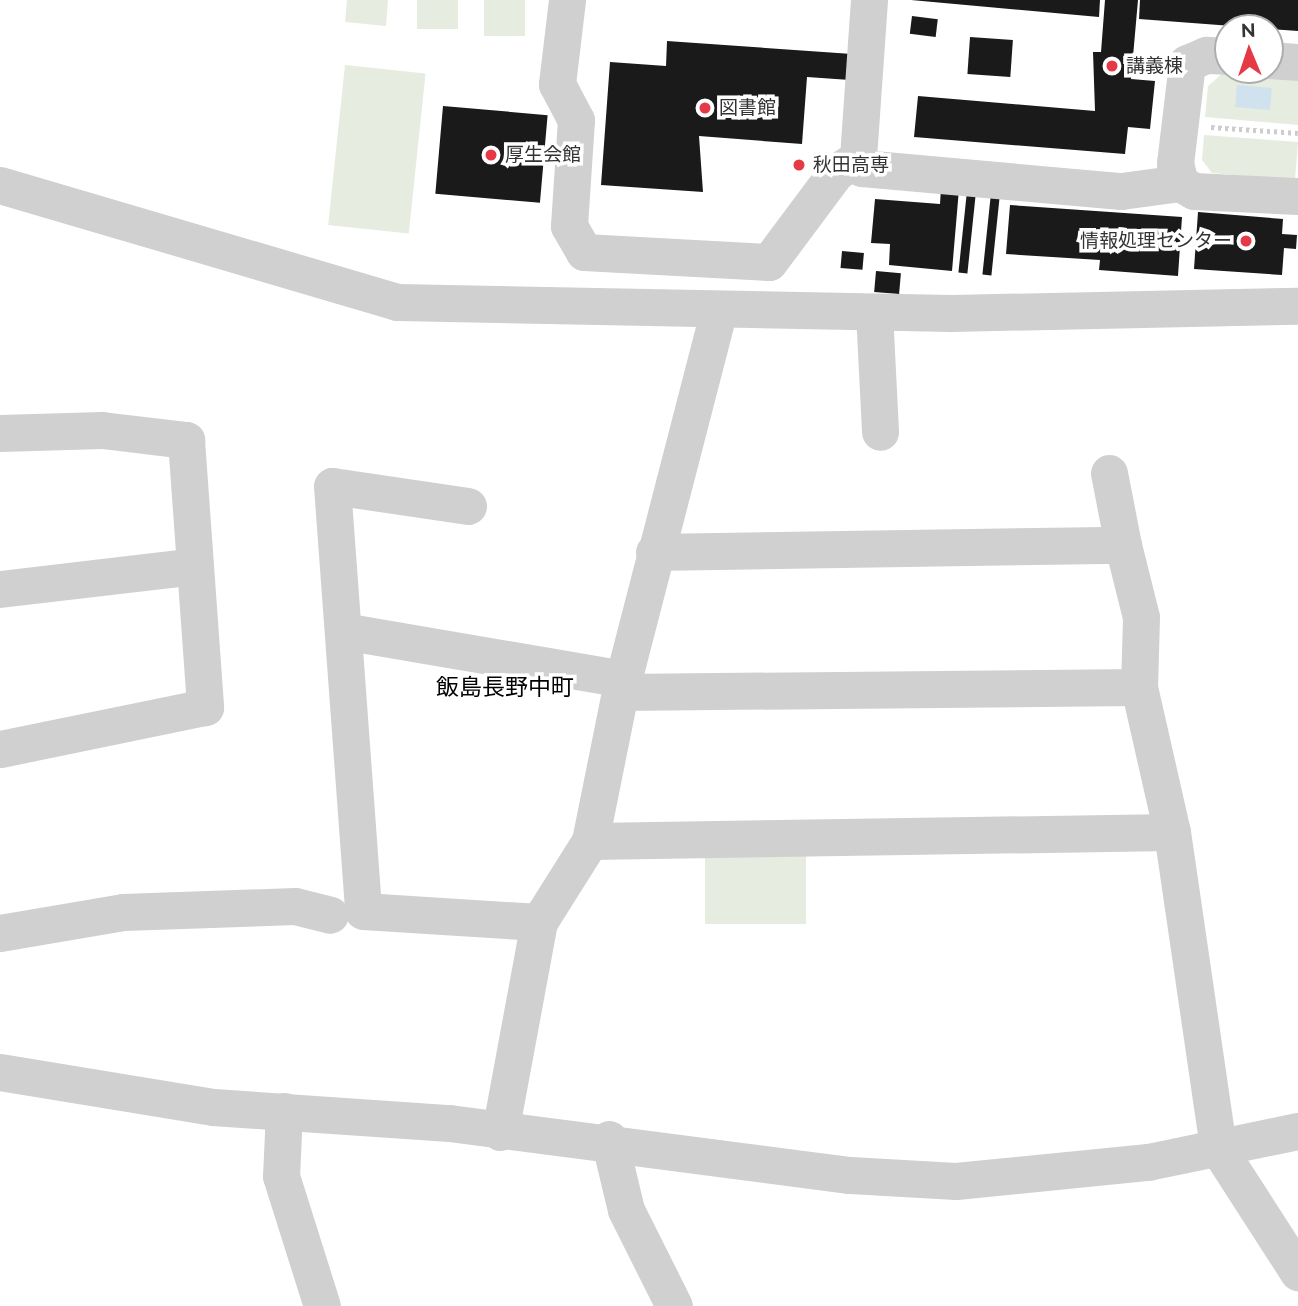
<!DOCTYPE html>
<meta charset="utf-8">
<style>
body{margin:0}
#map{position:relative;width:1298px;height:1306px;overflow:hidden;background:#fff;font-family:Raleway,"Noto Sans JP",sans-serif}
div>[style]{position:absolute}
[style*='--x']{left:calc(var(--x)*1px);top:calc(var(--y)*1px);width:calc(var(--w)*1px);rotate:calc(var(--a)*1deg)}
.green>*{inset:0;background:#e6ecdf;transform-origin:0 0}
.water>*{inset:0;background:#cfe2ee;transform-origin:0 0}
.building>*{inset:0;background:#1a1a1a;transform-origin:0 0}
.path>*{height:4.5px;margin-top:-2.25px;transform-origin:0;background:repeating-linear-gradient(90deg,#cdcdcd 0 3.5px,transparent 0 7px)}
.minor>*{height:37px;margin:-18.5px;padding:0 18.5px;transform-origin:18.5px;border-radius:18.5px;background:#d0d0d0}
.dots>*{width:19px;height:19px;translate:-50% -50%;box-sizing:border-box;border:4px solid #fff;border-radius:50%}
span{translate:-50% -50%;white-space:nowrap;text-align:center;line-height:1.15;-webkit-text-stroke:7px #fff;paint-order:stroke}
.poi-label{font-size:19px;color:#333}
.left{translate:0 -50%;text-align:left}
.right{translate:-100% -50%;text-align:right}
.quarter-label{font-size:23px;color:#000}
.north{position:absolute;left:1214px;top:14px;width:70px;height:70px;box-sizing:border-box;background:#fff;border:2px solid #adadad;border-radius:50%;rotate:358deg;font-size:19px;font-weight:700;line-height:28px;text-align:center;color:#333}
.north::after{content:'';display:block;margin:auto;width:24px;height:32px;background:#e63946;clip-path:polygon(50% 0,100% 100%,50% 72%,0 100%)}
</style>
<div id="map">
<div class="green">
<div style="clip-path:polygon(347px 0,388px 0,386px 26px,345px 22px)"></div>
<div style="left:417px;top:0;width:41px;height:29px"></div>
<div style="left:484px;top:0;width:41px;height:36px"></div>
<div style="left:345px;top:65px;width:81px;height:161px;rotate:6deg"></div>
<div style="clip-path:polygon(1223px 73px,1298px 79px,1298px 125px,1205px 117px,1208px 86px)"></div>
<div style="clip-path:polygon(1204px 135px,1298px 142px,1295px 180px,1212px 173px,1202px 160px)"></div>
<div style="left:705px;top:856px;width:101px;height:68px"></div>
</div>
<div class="water">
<div style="left:1237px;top:85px;width:35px;height:22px;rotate:5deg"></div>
</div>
<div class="building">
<div style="clip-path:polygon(911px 0,1100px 0,1099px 17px)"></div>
<div style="clip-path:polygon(1105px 0,1138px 0,1131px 79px,1155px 81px,1150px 129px,1128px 127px,1125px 154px,914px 137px,918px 96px,1095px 111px,1093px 52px,1101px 52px)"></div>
<div style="clip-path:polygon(1140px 0,1298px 0,1298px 31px,1139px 19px)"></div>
<div style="left:912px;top:16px;width:26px;height:18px;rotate:7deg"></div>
<div style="left:970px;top:37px;width:43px;height:37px;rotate:4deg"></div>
<div style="clip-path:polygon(667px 41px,852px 54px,850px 80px,807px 77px,802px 144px,699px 136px,703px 192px,601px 185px,610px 62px,666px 66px)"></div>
<div style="left:443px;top:106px;width:105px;height:88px;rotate:5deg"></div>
<div style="clip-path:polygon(941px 188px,959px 189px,952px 271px,889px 265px,890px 244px,871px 243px,875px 199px,940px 204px)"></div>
<div style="left:967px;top:191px;width:9px;height:82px;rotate:6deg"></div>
<div style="left:991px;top:193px;width:9px;height:82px;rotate:6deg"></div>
<div style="clip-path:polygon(1010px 205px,1182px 217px,1178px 276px,1099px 270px,1100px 260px,1006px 254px)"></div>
<div style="clip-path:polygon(1198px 212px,1283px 219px,1282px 234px,1297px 235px,1296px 249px,1284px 248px,1282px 275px,1194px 269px)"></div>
<div style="left:842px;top:251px;width:22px;height:17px;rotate:5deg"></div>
<div style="left:876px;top:271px;width:25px;height:21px;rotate:5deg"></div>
</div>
<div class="path">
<div style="--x:1211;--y:127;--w:87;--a:3.9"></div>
</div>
<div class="minor">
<div style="--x:567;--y:0;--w:85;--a:96.8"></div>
<div style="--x:557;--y:84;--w:41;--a:62.2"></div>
<div style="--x:576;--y:120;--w:106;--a:93.8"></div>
<div style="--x:569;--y:226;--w:30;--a:60"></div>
<div style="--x:584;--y:252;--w:185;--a:3.1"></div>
<div style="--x:769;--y:262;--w:112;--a:-53.3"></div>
<div style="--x:836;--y:172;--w:26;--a:-32"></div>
<div style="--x:869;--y:0;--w:158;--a:94"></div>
<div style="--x:858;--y:158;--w:11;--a:68"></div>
<div style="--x:862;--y:168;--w:260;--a:5.1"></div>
<div style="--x:1121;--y:191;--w:60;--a:-7.7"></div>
<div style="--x:1228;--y:56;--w:22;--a:-177"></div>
<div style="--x:1206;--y:55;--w:21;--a:157"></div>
<div style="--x:1187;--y:63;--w:101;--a:96.8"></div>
<div style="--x:1175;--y:163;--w:21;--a:76"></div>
<div style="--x:1180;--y:183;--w:16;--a:30"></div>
<div style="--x:1194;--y:191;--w:104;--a:2.8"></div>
<div style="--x:1270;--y:60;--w:28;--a:4"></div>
<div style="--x:0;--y:185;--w:414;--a:16.4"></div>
<div style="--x:397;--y:302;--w:554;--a:1.14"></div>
<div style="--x:951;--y:313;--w:347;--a:-1.2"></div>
<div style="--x:874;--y:312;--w:120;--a:87.1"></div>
<div style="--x:0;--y:433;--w:102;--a:-1.7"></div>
<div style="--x:102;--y:430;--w:85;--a:6.8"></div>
<div style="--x:186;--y:440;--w:268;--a:85.9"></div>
<div style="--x:205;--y:707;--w:209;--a:168.4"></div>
<div style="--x:1109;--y:473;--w:73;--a:79"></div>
<div style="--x:468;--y:506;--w:137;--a:-171.6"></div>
<div style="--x:332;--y:486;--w:426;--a:85.8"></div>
<div style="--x:363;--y:911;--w:176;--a:3.6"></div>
<div style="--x:654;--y:552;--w:469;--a:-0.9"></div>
<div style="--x:1123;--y:545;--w:74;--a:76"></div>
<div style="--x:1141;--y:617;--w:70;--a:91.6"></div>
<div style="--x:1139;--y:687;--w:149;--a:77.2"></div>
<div style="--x:1172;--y:832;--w:319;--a:81.7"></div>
<div style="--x:1218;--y:1148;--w:148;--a:57.2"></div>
<div style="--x:0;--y:589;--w:196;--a:-6.7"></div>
<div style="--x:343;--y:631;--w:285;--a:9.7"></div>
<div style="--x:620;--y:692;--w:519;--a:-0.55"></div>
<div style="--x:590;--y:841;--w:582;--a:-0.89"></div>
<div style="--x:0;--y:933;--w:125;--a:-9.7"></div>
<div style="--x:123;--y:912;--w:172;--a:-2"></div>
<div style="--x:295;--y:906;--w:36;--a:14"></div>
<div style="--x:0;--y:1072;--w:216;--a:9.3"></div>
<div style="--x:213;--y:1107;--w:237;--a:3.9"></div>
<div style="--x:449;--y:1123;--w:404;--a:7.4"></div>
<div style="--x:850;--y:1175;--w:106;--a:3.2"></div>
<div style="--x:956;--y:1181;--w:193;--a:-5.7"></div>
<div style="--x:1148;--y:1162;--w:153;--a:-11.7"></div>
<div style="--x:284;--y:1111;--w:65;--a:92.6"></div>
<div style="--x:281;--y:1176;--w:136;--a:72.5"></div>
<div style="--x:500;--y:1132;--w:214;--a:-79.5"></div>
<div style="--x:539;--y:922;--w:96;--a:-57.8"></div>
<div style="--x:590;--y:841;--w:152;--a:-78.6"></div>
<div style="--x:620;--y:692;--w:395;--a:-75.5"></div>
<div style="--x:609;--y:1139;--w:73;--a:76.5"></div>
<div style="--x:626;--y:1210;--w:107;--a:63.4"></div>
</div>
<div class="dots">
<div style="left:1112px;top:66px;background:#e63946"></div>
<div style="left:705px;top:108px;background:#e63946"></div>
<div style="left:491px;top:155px;background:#e63946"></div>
<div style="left:799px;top:165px;background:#e63946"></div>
<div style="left:1246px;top:241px;background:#e63946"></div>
</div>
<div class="poi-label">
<span class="left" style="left:1126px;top:66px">講義棟</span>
<span class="left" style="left:719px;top:108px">図書館</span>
<span class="left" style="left:505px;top:155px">厚生会館</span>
<span class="left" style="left:813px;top:165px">秋田高専</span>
<span class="right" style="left:1232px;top:241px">情報処理センター</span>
</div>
<div class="quarter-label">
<span style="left:505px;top:687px">飯島長野中町</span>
</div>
<div class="north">N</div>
</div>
